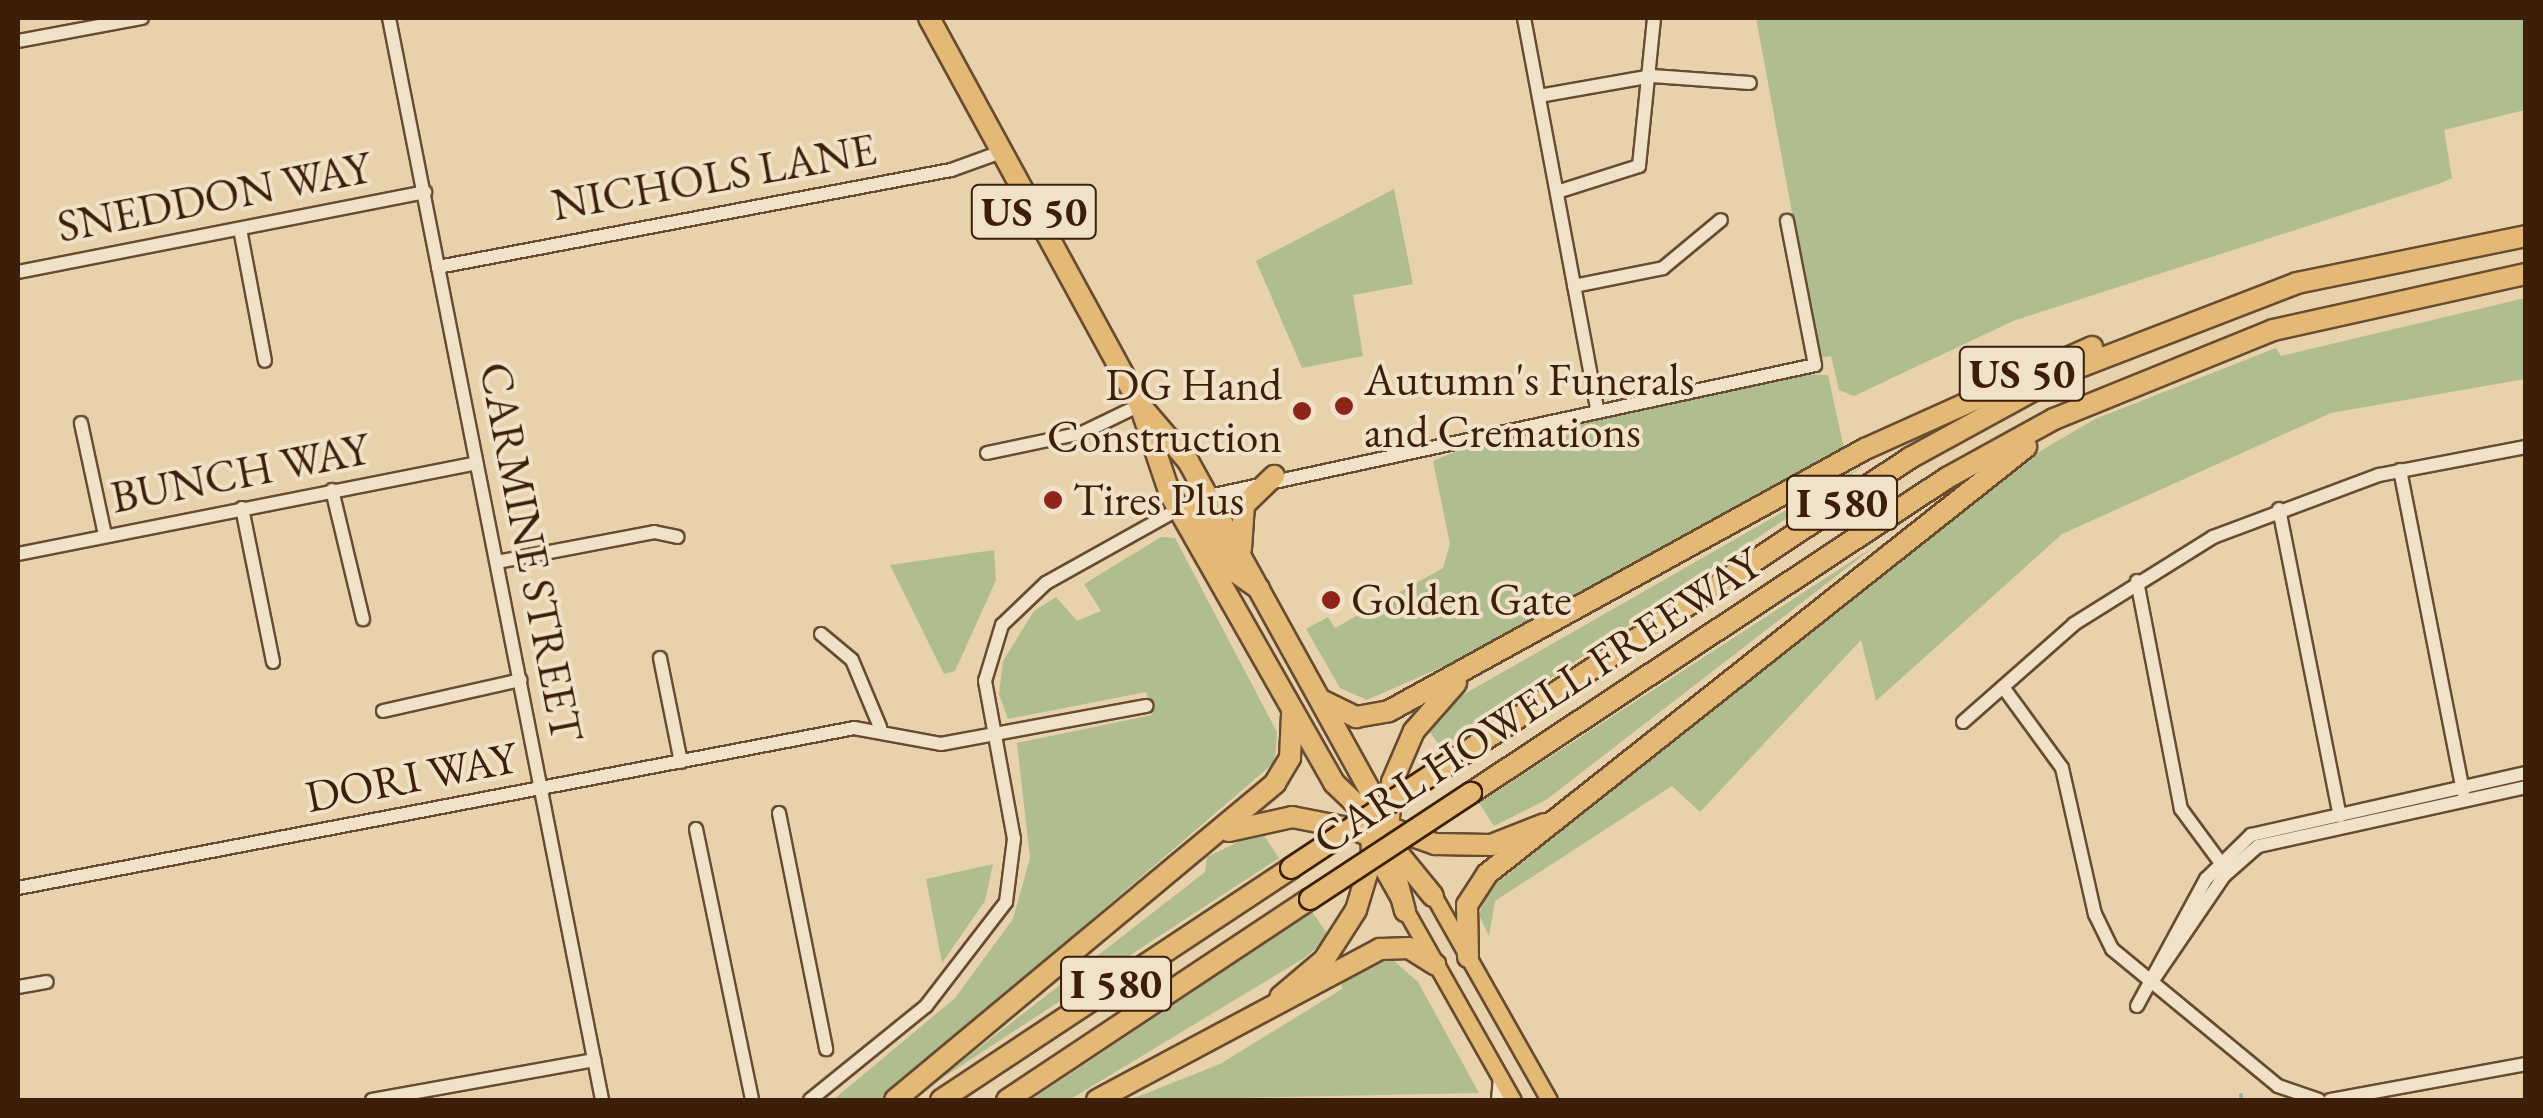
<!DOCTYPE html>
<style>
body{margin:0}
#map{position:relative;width:2543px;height:1118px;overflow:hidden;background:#e8d2ab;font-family:"EB Garamond",serif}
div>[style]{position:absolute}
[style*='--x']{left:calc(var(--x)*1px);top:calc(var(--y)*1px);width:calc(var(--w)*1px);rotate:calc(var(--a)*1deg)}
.green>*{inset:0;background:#b0bd8e}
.stream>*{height:4px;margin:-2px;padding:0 2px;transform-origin:2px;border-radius:2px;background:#99b8a3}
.roads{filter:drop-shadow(2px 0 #684b31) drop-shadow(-2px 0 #684b31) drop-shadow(0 2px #684b31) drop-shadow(0 -2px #684b31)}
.minor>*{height:12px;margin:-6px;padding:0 6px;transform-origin:6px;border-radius:6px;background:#f0e2c8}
.major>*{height:15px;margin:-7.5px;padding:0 7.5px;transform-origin:7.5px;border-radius:7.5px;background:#e4b976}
.highway>*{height:20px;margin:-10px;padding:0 10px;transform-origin:10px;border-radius:10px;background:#e4b976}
.bridges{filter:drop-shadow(2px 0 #3d1e08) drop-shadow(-2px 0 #3d1e08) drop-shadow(0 2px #3d1e08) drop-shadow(0 -2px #3d1e08)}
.highway-bridge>*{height:20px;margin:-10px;padding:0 10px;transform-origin:10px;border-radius:10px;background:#e4b976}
.dots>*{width:28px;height:28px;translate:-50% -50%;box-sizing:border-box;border:5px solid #f0e2c8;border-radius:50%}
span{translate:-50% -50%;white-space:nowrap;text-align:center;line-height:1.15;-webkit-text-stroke:8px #f0e2c8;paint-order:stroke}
.shield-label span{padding:2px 8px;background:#f0e2c8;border:2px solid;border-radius:8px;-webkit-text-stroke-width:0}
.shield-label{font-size:42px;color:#3d1e08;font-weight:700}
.street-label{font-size:45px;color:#3d1e08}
.poi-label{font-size:45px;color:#3d1e08}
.left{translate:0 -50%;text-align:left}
.right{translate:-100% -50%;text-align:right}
.frame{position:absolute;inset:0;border:20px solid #3d1e08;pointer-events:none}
</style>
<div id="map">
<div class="green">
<div style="clip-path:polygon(1756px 18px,2525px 18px,2525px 110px,2444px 130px,2452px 178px,2441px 183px,2013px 321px,1854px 396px,1839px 390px,1831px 356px,1819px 358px)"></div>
<div style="clip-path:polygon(1394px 189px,1413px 284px,1353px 295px,1363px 356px,1302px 368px,1256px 261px)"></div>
<div style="clip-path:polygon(2525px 298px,2525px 379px,2331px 413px,2062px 534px,1876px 701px,1861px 640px,1700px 812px,1672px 786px,1495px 901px,1489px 936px,1479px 915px,1487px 891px,2015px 466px,2095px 419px,2276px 348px,2281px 356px)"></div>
<div style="clip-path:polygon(1800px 374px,1828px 375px,1844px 448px,1462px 658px,1367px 700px,1340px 688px,1306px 629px,1328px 617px,1335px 628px,1443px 568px,1450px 544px,1433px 461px,1496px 435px)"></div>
<div style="clip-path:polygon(1865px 465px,1443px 751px,1428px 729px,1454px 700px)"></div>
<div style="clip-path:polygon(1161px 537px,1175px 538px,1277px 732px,1275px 762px,881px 1100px,833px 1100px,955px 998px,1013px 919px,1030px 858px,1017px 743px,1152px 715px,1146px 692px,1008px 719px,999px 694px,1003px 661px,1034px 611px,1056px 597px,1077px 621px,1101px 611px,1084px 584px)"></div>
<div style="clip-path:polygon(1875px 546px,1546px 800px,1494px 826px,1479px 803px)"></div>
<div style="clip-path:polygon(994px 550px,996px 580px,955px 671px,944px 674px,890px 565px)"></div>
<div style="clip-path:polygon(1261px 831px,1279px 858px,930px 1086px,1205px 872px,1207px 857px)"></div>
<div style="clip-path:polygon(993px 864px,985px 901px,942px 963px,926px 879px)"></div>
<div style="clip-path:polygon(1312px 912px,1329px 936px,1306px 957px,1069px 1100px,1031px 1100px)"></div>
<div style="clip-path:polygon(1391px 958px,1418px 982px,1479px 1093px,1129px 1100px,1220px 1064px,1342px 989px,1341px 980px)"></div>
</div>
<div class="stream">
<div style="--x:2241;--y:1100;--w:5;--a:-90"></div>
</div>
<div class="roads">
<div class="minor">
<div style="--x:389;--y:18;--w:1103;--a:78.86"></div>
<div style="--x:1524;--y:18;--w:398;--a:79.4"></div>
<div style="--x:18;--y:41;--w:126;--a:-10.5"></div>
<div style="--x:1539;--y:96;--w:115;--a:-10"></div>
<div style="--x:1652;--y:76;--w:98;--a:4.1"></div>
<div style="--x:1557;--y:192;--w:86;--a:-17.6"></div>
<div style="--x:1639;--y:166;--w:149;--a:-84.2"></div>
<div style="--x:240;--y:229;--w:134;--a:79.3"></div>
<div style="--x:438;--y:267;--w:522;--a:-10.71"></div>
<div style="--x:951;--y:170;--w:53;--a:-19.8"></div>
<div style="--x:18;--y:272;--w:415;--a:-11.1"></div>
<div style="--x:1574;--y:286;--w:91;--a:-11.4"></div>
<div style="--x:1663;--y:268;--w:75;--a:-39.6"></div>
<div style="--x:81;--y:423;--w:115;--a:77.9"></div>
<div style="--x:987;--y:453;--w:97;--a:-11.9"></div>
<div style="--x:1082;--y:433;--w:64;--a:-25.8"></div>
<div style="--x:2400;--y:470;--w:328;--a:78.9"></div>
<div style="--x:332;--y:490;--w:133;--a:76.5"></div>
<div style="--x:1200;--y:498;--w:629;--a:-12.2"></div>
<div style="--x:1815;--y:365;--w:147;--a:-101"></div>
<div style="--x:242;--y:508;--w:157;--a:78.6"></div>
<div style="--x:2279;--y:509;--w:313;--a:78.8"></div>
<div style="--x:18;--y:554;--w:467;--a:-11.2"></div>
<div style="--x:497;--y:562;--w:160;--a:-10.8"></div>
<div style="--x:654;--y:532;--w:24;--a:12"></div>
<div style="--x:2137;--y:581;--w:232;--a:79.1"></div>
<div style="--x:2181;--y:809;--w:71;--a:53.6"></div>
<div style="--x:821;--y:634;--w:40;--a:40"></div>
<div style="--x:852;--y:660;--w:73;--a:67.3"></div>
<div style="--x:660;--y:658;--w:106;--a:78.6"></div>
<div style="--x:2003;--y:687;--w:100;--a:53.9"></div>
<div style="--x:2062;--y:768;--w:150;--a:77.3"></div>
<div style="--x:2095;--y:914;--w:39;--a:64"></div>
<div style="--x:2112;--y:949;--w:215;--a:39.5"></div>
<div style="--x:2278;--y:1086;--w:43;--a:18.9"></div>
<div style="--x:383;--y:711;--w:141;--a:-12.7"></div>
<div style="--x:1963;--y:722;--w:148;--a:-41.4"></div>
<div style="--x:2074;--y:624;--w:164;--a:-32"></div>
<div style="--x:2213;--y:537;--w:177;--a:-20.5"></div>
<div style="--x:2379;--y:475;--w:150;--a:-10.8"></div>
<div style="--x:779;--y:813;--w:241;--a:78.7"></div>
<div style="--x:696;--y:829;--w:277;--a:78.3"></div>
<div style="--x:18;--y:888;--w:851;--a:-10.83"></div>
<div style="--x:854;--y:728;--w:88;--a:10.4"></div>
<div style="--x:941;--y:744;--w:209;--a:-10.5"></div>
<div style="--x:2151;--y:983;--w:130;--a:-55.7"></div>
<div style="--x:2224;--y:876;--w:45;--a:-41.4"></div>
<div style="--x:2258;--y:846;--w:274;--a:-12.4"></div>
<div style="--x:18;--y:987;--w:29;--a:-10"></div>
<div style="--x:2137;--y:1006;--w:145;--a:-61.5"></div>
<div style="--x:2206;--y:879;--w:63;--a:-44.4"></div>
<div style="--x:2251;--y:835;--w:282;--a:-12.7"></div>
<div style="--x:372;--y:1100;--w:226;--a:-10.2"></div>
<div style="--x:810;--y:1100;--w:149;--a:-39"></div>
<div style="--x:926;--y:1006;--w:131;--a:-52.4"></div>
<div style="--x:1006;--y:902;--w:64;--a:-82.8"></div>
<div style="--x:1014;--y:839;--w:161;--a:-100.4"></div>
<div style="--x:985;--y:681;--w:59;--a:-73.1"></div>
<div style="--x:1002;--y:625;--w:61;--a:-43.7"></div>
<div style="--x:1046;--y:583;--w:156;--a:-29.2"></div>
<div style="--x:1498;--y:1100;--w:22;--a:-85"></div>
<div style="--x:2330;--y:1100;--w:199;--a:-10.4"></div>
</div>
<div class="major">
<div style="--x:1372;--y:851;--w:286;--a:60.5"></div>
<div style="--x:1428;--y:886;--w:246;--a:60.5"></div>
</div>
<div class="highway">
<div style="--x:929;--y:18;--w:441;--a:61.4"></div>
<div style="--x:1140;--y:405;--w:94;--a:71.4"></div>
<div style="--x:1170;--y:494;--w:332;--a:60.4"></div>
<div style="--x:1334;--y:783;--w:58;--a:43.6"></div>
<div style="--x:1376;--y:823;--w:63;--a:19.6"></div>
<div style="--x:1435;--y:844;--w:56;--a:1"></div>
<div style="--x:1491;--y:845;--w:58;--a:-21.3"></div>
<div style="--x:1140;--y:405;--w:74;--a:49.4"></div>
<div style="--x:1188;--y:461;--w:377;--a:61.1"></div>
<div style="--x:1370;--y:791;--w:66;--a:88.3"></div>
<div style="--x:1372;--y:857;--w:55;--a:106.8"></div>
<div style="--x:1356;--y:910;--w:59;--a:122.6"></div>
<div style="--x:1324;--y:960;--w:57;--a:139.9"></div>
<div style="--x:1178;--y:509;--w:18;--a:3"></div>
<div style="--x:1196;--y:510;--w:65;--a:60.7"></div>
<div style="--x:1228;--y:567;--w:38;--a:35"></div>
<div style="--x:1241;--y:549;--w:44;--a:-86.1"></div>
<div style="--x:1244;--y:505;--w:42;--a:-44"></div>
<div style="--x:1323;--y:701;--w:37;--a:26"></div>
<div style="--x:1356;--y:717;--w:34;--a:-10"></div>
<div style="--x:1389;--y:711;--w:543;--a:-28.83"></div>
<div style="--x:1865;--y:449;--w:249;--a:-24.2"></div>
<div style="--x:1451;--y:762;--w:551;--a:-33.52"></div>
<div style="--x:1910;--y:458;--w:181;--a:-28.7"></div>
<div style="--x:2069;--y:371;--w:244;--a:-21.1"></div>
<div style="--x:2297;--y:283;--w:234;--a:-11.6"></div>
<div style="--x:1471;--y:793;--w:571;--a:-33.5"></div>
<div style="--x:1947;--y:478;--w:122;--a:-28.9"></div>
<div style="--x:2054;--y:419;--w:236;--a:-22.1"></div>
<div style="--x:2273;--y:330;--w:259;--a:-12.5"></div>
<div style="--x:1229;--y:831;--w:65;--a:-12.5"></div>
<div style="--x:1292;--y:817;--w:63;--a:11"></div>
<div style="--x:1354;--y:829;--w:43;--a:24.8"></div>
<div style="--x:1393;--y:847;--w:63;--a:50.8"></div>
<div style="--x:1405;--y:911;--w:70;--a:-104.8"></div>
<div style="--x:1387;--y:843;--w:61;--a:-85.3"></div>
<div style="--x:1392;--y:782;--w:56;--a:-66.7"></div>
<div style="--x:1414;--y:731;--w:64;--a:-48.8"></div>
<div style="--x:1468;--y:957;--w:52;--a:-91.1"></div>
<div style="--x:1467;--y:905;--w:37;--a:-57"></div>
<div style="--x:1487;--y:874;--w:688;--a:-38.39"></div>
<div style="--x:895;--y:1100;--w:495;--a:-39.8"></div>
<div style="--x:1275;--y:783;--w:29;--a:-59"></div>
<div style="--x:1290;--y:758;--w:44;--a:-87.4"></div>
<div style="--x:941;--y:1100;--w:420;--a:-33.5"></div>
<div style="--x:1007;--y:1100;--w:364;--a:-33.6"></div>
<div style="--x:1097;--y:1100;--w:321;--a:-28.1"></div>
<div style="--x:1380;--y:949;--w:29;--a:-2"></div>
<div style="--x:1409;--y:948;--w:31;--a:32"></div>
</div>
</div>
<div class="bridges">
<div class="highway-bridge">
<div style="--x:1291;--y:868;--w:192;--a:-33.5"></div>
<div style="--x:1310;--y:899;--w:193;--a:-33.4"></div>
</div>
</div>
<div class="dots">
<div style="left:1344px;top:406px;background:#8f2418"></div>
<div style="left:1302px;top:411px;background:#8f2418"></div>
<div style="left:1053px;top:500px;background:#8f2418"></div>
<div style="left:1331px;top:600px;background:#8f2418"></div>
</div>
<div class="shield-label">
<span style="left:1034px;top:212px">US 50</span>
<span style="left:2022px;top:374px">US 50</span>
<span style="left:1842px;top:503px">I 580</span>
<span style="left:1116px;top:984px">I 580</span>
</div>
<div class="street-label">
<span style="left:714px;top:177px;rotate:-10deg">NICHOLS LANE</span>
<span style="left:214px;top:197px;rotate:-11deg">SNEDDON WAY</span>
<span style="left:240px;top:473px;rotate:-11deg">BUNCH WAY</span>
<span style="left:531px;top:552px;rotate:79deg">CARMINE STREET</span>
<span style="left:1537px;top:701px;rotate:-33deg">CARL HOWELL FREEWAY</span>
<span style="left:411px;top:777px;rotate:-11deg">DORI WAY</span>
</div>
<div class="poi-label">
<span class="left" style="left:1364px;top:406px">Autumn's Funerals<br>and Cremations</span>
<span class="right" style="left:1282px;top:411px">DG Hand<br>Construction</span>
<span class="left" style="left:1073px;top:500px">Tires Plus</span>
<span class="left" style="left:1351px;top:600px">Golden Gate</span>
</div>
<div class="frame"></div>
</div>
